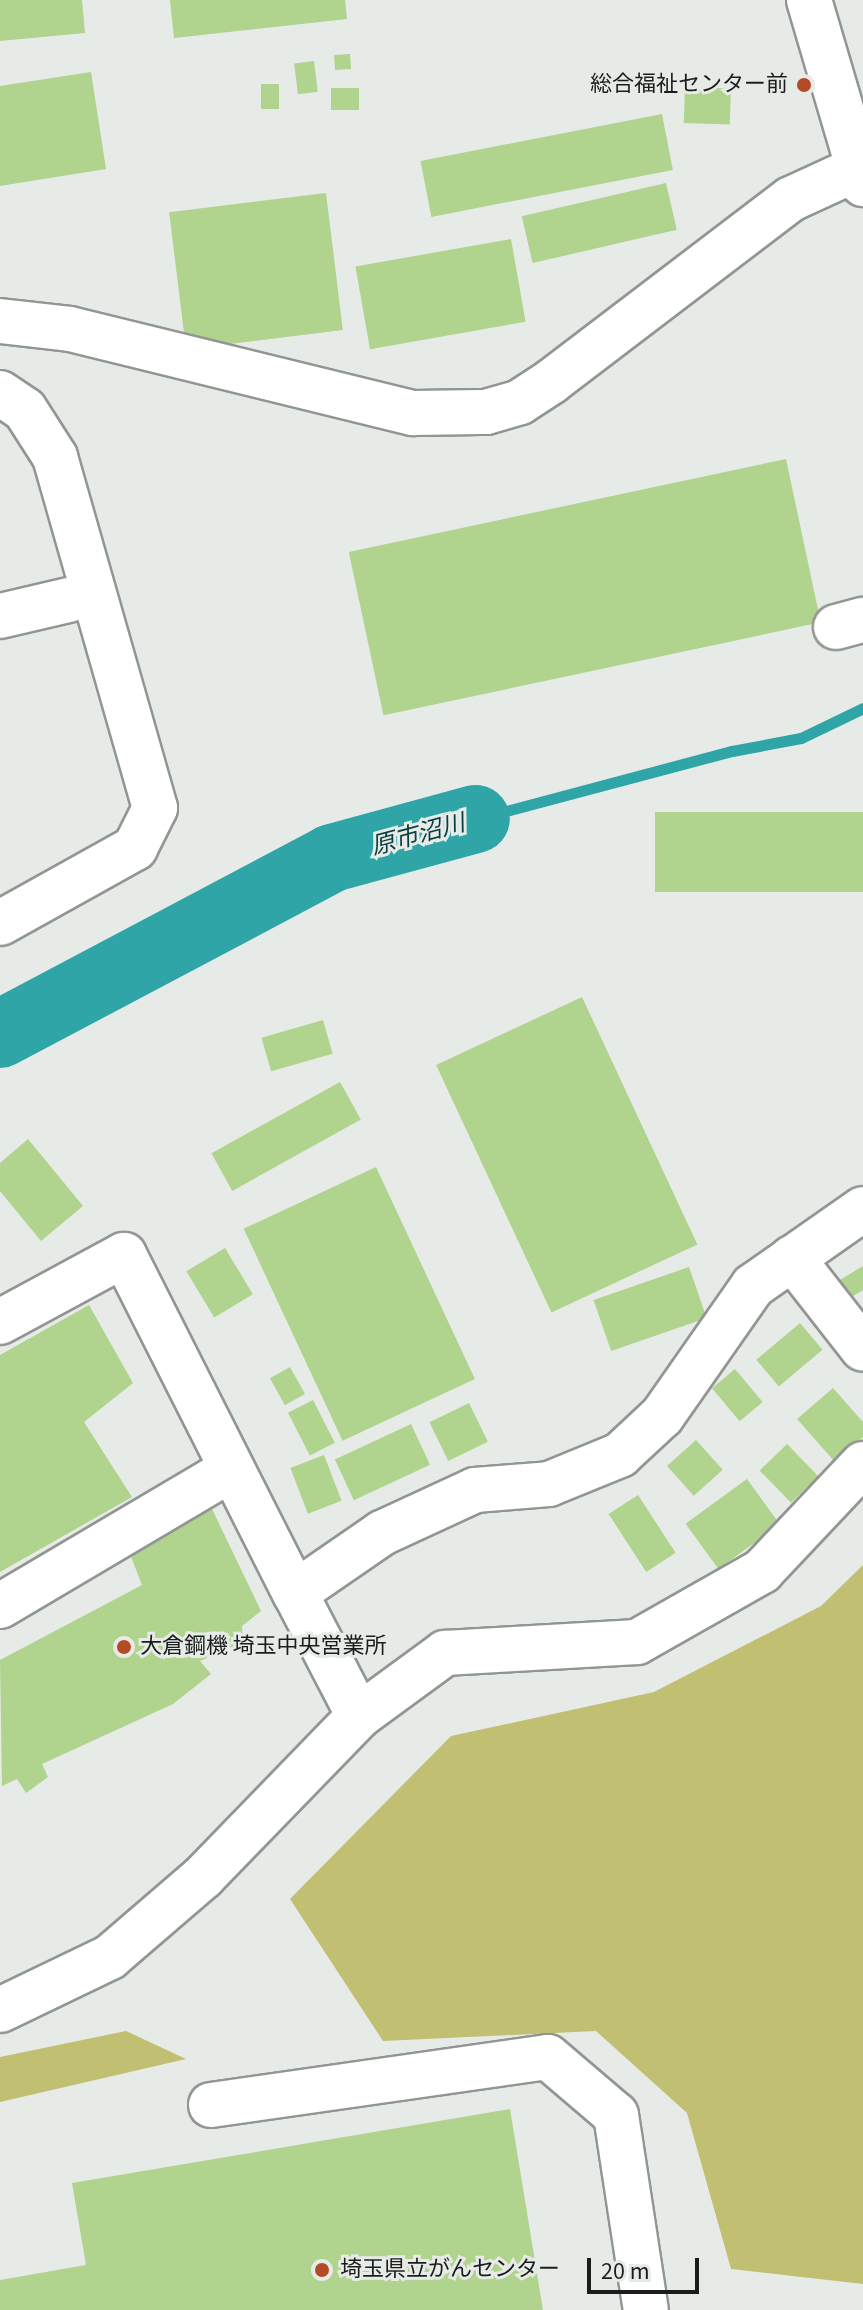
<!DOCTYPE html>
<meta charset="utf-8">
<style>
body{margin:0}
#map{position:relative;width:863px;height:2310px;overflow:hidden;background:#e6ebe7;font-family:"Source Sans 3","Noto Sans JP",sans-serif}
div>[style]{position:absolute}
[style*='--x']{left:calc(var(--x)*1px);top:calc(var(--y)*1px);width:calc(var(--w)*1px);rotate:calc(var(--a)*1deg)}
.forest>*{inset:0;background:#c1bf71}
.stream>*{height:11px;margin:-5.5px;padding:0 5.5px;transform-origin:5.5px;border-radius:5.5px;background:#2fa5a8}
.river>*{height:68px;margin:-34px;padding:0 34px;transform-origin:34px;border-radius:34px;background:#2fa5a8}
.building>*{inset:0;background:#b0d38d;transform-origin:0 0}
.roads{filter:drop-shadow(2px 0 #929693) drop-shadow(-2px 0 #929693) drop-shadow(0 2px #929693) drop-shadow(0 -2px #929693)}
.minor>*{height:44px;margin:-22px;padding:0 22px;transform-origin:22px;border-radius:22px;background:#fff}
.major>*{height:44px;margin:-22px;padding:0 22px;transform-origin:22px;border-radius:22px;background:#fff}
.dots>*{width:22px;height:22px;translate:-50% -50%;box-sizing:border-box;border:4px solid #e6ebe7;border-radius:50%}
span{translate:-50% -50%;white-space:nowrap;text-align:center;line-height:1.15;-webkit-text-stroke:6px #e6ebe7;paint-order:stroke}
.poi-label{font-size:22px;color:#1b1d1c}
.right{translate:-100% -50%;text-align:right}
.left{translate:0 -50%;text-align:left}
.water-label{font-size:24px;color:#093e40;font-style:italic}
.scale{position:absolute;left:587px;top:2258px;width:112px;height:36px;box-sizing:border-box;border:4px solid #1b1d1c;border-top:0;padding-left:10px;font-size:24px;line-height:28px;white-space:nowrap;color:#1b1d1c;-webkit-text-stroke:6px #e6ebe7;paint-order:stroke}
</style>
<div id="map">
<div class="forest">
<div style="clip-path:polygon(863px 1565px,863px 2284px,731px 2269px,687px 2113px,596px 2031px,383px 2041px,290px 1899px,451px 1736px,654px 1692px,821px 1606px)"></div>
<div style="clip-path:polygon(126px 2031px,186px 2059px,0 2102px,0 2057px)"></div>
</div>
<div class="stream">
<div style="--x:476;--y:819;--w:265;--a:-14.9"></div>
<div style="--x:732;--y:751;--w:70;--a:-10.7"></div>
<div style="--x:801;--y:738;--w:69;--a:-25.8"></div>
</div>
<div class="river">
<div style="--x:0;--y:1034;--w:376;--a:-27.9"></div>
<div style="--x:332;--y:858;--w:149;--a:-15.2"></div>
</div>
<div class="building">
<div style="clip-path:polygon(0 0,82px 0,85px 33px,0 41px)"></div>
<div style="clip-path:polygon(170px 0,345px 0,347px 19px,174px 38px)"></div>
<div style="left:350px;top:54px;width:15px;height:16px;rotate:86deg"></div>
<div style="left:314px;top:61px;width:31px;height:20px;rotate:83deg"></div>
<div style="clip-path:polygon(91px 72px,106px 169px,0 186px,0 86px)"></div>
<div style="left:261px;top:84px;width:18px;height:25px"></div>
<div style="left:685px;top:87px;width:46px;height:36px;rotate:2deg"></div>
<div style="left:331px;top:88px;width:28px;height:22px"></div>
<div style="left:662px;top:114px;width:57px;height:246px;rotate:79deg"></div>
<div style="left:666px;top:183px;width:48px;height:148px;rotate:77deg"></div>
<div style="left:326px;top:193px;width:138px;height:158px;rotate:83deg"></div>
<div style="left:511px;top:239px;width:84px;height:158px;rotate:80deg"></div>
<div style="left:786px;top:459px;width:167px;height:447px;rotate:78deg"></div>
<div style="left:863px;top:812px;width:80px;height:208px;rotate:90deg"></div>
<div style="left:582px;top:997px;width:273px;height:161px;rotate:65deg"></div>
<div style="left:323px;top:1020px;width:35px;height:64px;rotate:74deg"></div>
<div style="left:340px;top:1082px;width:43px;height:147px;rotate:61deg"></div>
<div style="clip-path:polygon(28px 1139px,83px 1206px,41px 1241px,0 1191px,0 1163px)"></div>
<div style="left:376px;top:1167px;width:234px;height:146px;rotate:65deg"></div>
<div style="left:225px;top:1248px;width:54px;height:45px;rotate:59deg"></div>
<div style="clip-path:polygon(863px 1266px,863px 1290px,845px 1301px,835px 1283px)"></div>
<div style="left:689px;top:1267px;width:54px;height:101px;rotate:71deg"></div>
<div style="clip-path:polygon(89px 1305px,133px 1383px,84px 1422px,132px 1497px,0 1572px,0 1355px)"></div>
<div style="left:800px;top:1323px;width:35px;height:57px;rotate:50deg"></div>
<div style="left:290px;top:1367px;width:31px;height:23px;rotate:61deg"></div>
<div style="left:735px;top:1369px;width:43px;height:30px;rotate:50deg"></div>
<div style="clip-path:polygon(833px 1388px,863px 1422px,863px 1437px,835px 1462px,797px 1419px)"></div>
<div style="left:313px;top:1400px;width:48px;height:28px;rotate:63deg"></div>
<div style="left:469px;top:1403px;width:43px;height:44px;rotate:64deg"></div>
<div style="left:411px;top:1424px;width:45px;height:84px;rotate:65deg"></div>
<div style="left:696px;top:1440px;width:40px;height:39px;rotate:48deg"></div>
<div style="left:787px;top:1444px;width:45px;height:38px;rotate:46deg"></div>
<div style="left:324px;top:1455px;width:49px;height:36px;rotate:69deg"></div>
<div style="left:747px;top:1479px;width:56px;height:76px;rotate:54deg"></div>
<div style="left:638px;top:1495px;width:69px;height:35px;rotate:57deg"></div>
<div style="clip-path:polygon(212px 1509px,261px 1611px,242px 1626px,243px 1643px,200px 1661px,211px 1674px,173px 1704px,42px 1764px,48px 1777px,26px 1793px,17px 1779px,2px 1786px,0 1660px,142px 1585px,128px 1549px)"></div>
<div style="clip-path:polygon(510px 2109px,543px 2310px,0 2310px,0 2280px,86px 2265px,72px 2183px)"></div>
</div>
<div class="roads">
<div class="minor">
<div style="--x:0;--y:321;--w:70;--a:6.5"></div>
<div style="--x:70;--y:329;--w:353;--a:13.8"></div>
<div style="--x:413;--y:413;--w:73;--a:-0.8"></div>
<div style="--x:486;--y:412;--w:35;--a:-16"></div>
<div style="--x:520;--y:402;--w:38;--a:-33"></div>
<div style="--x:552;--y:381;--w:300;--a:-37.3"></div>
<div style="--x:791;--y:199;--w:79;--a:-24.6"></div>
<div style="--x:0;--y:393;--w:30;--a:34"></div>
<div style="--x:25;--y:410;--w:56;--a:57.4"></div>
<div style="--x:55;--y:457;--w:365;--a:74.1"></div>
<div style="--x:155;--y:808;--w:45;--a:116.6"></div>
<div style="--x:135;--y:848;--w:154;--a:150.9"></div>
<div style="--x:0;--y:616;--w:71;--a:-13.1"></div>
<div style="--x:836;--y:627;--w:28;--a:-15"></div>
<div style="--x:792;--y:1258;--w:115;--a:52"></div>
<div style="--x:0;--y:1322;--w:141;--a:-28.4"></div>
<div style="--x:124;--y:1255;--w:379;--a:63.2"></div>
<div style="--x:0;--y:1606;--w:269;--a:-30.6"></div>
<div style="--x:359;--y:1716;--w:139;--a:-117.5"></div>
<div style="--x:295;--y:1593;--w:106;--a:-34.6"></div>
<div style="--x:382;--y:1533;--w:102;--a:-24.8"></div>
<div style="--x:475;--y:1490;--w:74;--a:-4.6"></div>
<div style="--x:549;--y:1484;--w:77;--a:-22.2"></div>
<div style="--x:620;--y:1455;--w:57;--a:-42.9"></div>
<div style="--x:662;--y:1416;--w:159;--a:-55"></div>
<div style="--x:753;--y:1286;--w:134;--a:-35"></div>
<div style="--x:0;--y:2010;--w:122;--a:-25.7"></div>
<div style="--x:110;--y:1957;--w:123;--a:-40.7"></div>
<div style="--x:203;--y:1877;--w:224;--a:-45.9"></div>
<div style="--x:359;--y:1716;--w:107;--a:-36.2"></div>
<div style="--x:445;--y:1653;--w:192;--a:-3.3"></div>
<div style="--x:637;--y:1642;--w:144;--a:-29.6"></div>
<div style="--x:762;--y:1571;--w:147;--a:-46.7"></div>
<div style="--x:211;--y:2105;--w:340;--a:-8.1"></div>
<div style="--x:548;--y:2057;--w:89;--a:40.5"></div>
<div style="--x:616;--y:2115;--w:197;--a:81.3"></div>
</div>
<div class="major">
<div style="--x:809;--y:0;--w:192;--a:73.6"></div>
</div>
</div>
<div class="dots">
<div style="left:804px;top:85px;background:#b34c26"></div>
<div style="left:124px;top:1647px;background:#b34c26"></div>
<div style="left:322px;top:2270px;background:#b34c26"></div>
</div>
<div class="poi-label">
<span class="right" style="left:788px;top:85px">総合福祉センター前</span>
<span class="left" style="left:140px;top:1647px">大倉鋼機 埼玉中央営業所</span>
<span class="left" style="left:340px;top:2270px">埼玉県立がんセンター</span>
</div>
<div class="water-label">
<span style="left:418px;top:835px;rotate:-15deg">原市沼川</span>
</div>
<div class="scale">20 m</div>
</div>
